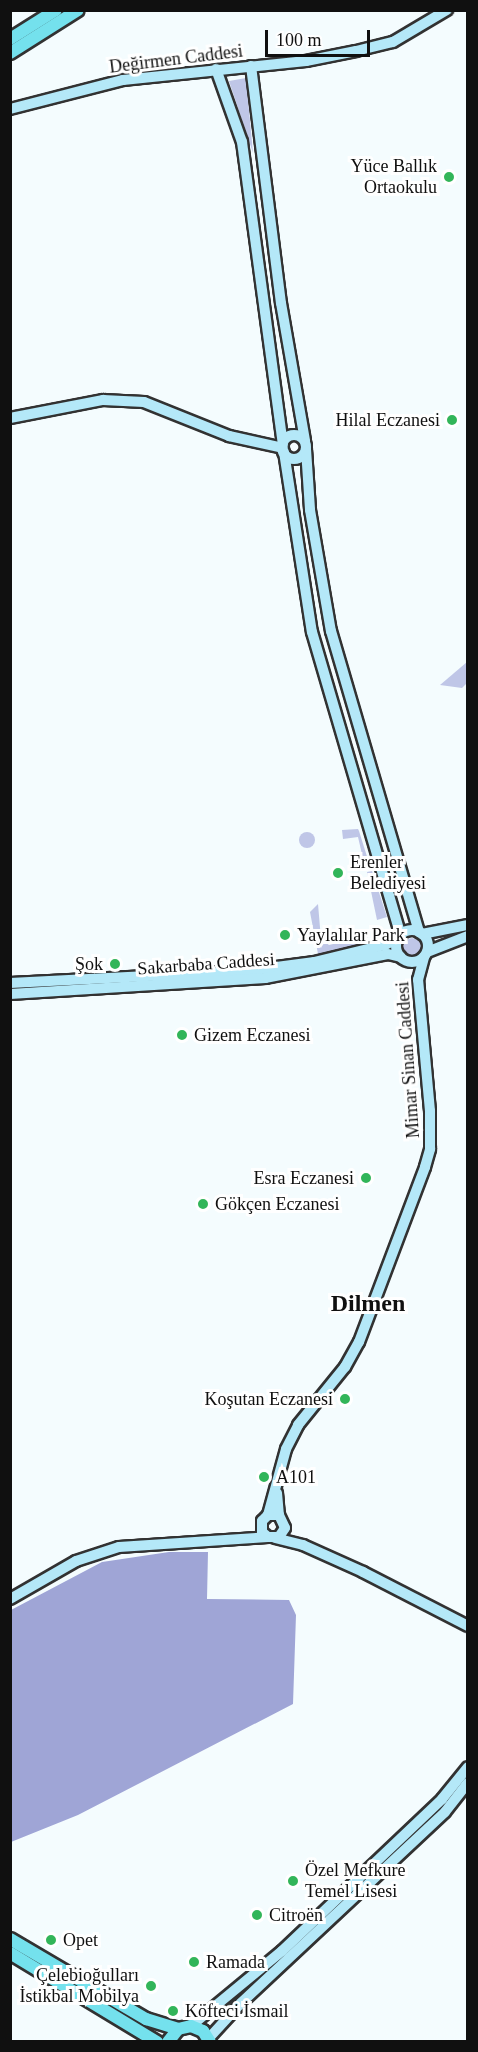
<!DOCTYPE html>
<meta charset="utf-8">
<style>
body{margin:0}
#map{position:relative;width:478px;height:2052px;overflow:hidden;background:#f4fcfe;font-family:"Times New Roman",serif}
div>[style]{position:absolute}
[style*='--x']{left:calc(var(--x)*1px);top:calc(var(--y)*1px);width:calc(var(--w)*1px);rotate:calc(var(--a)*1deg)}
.green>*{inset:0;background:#bfc6e7}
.round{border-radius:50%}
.forest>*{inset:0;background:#9fa5d6}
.roads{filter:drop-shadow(2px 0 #323232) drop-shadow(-2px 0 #323232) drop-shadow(0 2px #323232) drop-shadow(0 -2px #323232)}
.secondary>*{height:10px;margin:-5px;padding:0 5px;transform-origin:5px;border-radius:5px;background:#b4e8f8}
.secondary>.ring{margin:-5px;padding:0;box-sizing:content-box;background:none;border:10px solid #b4e8f8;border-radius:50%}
.primary>*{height:12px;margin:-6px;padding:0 6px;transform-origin:6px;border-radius:6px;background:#74e1ed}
.dots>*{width:16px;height:16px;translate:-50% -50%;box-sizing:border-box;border:3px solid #fff;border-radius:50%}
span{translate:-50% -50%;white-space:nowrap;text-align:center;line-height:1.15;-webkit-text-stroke:6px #fff;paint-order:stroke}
.street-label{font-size:18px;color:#101010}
.poi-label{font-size:18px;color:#101010}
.right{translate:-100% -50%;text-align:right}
.left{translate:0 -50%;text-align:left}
.district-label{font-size:24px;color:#101010;font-weight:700}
.frame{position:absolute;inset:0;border:12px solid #101010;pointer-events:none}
.scale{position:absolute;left:265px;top:30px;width:105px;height:27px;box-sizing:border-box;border:3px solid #101010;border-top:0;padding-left:8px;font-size:18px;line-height:21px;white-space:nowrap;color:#101010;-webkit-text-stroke:4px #fff;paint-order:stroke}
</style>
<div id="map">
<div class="green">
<div style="clip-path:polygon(246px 78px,253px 153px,229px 81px)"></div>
<div style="clip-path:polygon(467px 662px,467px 683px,462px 688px,440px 685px)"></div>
<div style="clip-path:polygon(358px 829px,359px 831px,369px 863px,364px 863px,358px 837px,343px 839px,342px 830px)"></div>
<div class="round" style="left:299px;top:832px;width:16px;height:16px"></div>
<div style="clip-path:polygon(372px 871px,387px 917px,377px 920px,367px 872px)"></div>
<div style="clip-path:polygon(318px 904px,321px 939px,329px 945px,367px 936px,369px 944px,318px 954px,310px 912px)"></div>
<div class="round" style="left:403px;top:938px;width:18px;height:18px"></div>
</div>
<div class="forest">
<div style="clip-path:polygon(169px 1552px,208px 1552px,207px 1599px,289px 1600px,296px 1615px,293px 1704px,78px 1815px,11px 1842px,11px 1610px,102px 1562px)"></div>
</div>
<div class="roads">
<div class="secondary">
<div style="--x:251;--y:66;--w:239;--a:82.8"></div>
<div style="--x:281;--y:303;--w:140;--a:80.1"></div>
<div style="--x:216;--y:69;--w:77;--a:70.4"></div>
<div style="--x:242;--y:142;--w:305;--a:82.3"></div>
<div style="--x:10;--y:109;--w:117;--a:-14.4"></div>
<div style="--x:123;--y:80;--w:184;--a:-5.9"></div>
<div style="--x:306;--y:61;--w:51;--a:-11.3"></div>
<div style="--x:356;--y:51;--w:38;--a:-14"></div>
<div style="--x:393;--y:42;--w:63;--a:-30.7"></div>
<div style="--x:10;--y:418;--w:95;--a:-11"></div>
<div style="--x:103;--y:400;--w:41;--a:2.8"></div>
<div style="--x:144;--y:402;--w:92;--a:21.8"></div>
<div style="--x:229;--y:436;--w:55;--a:12.5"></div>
<div class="ring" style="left:282px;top:435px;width:14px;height:14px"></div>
<div style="--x:306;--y:449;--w:61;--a:86.2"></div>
<div style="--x:310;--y:510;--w:123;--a:80.2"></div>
<div style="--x:331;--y:631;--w:314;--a:73.7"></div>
<div style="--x:284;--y:452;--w:182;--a:81.2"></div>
<div style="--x:312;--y:632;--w:317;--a:73.7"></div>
<div class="ring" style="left:396px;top:930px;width:22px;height:22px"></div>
<div style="--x:422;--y:934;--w:47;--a:-11.1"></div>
<div style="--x:427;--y:952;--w:44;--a:-21.3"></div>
<div style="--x:10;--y:983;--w:236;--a:-2.9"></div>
<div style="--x:246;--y:971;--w:69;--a:-7.5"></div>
<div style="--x:314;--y:962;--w:73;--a:-13.5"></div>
<div style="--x:385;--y:945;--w:16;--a:-27"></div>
<div style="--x:10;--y:994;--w:256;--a:-3.6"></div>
<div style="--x:265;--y:978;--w:125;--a:-11"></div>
<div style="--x:388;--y:954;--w:13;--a:13"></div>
<div style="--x:277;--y:1493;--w:22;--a:85"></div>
<div style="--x:279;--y:1515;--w:14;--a:65"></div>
<div style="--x:285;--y:1528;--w:11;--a:124"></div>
<div style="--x:279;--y:1537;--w:11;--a:180"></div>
<div style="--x:268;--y:1537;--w:8;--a:-140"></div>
<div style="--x:262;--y:1532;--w:11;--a:-90"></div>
<div style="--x:262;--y:1521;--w:8;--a:-45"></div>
<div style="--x:268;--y:1515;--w:11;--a:0"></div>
<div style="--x:268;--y:1515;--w:68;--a:-74.7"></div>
<div style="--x:286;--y:1449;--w:27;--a:-63"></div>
<div style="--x:298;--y:1425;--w:75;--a:-51"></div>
<div style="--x:345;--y:1367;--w:29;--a:-61"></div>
<div style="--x:359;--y:1342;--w:187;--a:-69.3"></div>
<div style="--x:425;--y:1167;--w:19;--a:-74"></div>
<div style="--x:430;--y:1149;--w:38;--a:-90"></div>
<div style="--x:430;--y:1111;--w:132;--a:-95.2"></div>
<div style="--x:418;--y:980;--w:24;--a:-75"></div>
<div style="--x:275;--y:1538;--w:29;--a:14"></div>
<div style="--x:303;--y:1545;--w:66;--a:24.2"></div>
<div style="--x:363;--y:1572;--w:118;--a:27.2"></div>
<div style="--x:10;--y:1599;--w:76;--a:-29.9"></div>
<div style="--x:76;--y:1561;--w:45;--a:-18"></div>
<div style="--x:119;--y:1547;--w:149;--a:-3.8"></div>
<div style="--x:191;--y:2026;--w:118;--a:-39.5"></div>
<div style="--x:282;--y:1951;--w:221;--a:-43.5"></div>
<div style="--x:442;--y:1799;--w:41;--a:-50.9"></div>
<div style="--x:209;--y:2038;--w:47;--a:-47.6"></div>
<div style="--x:241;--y:2003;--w:279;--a:-43.1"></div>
<div style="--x:445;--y:1812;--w:37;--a:-52"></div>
</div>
<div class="primary">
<div style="--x:10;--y:39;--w:54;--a:-32.2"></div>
<div style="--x:10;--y:53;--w:80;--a:-32.3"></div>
<div style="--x:10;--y:1939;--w:158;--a:30.5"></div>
<div style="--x:146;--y:2019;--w:34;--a:17"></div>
<div style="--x:10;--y:1953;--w:172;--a:31.2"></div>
<div style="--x:168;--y:2042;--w:16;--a:-52"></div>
<div style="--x:178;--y:2029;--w:13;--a:-13"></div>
<div style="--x:191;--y:2026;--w:13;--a:23"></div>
<div style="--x:203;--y:2031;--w:13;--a:58"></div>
</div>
</div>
<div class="dots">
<div style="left:449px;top:177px;background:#32b559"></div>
<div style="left:452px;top:420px;background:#32b559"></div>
<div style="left:338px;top:873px;background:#32b559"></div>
<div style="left:285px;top:935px;background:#32b559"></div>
<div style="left:115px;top:964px;background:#32b559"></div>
<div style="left:182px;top:1035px;background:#32b559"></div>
<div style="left:366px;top:1178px;background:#32b559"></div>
<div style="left:203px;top:1204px;background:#32b559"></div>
<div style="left:345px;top:1399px;background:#32b559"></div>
<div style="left:264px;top:1477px;background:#32b559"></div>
<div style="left:293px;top:1881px;background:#32b559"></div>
<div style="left:257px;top:1915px;background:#32b559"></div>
<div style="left:51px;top:1940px;background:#32b559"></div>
<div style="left:194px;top:1962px;background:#32b559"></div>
<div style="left:151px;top:1986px;background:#32b559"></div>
<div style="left:173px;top:2011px;background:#32b559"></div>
</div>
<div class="street-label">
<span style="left:176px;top:59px;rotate:-7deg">Değirmen Caddesi</span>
<span style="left:206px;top:964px;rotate:-4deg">Sakarbaba Caddesi</span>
<span style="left:408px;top:1060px;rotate:-94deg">Mimar Sinan Caddesi</span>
</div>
<div class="poi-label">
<span class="right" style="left:437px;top:177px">Yüce Ballık<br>Ortaokulu</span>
<span class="right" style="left:440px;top:420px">Hilal Eczanesi</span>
<span class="left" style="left:350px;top:873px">Erenler<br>Belediyesi</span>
<span class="left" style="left:297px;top:935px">Yaylalılar Park</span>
<span class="right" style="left:103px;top:964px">Şok</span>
<span class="left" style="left:194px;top:1035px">Gizem Eczanesi</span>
<span class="right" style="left:354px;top:1178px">Esra Eczanesi</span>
<span class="left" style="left:215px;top:1204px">Gökçen Eczanesi</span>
<span class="right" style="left:333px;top:1399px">Koşutan Eczanesi</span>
<span class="left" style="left:276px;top:1477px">A101</span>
<span class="left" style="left:305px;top:1881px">Özel Mefkure<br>Temel Lisesi</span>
<span class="left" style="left:269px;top:1915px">Citroën</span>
<span class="left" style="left:63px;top:1940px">Opet</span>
<span class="left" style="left:206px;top:1962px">Ramada</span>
<span class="right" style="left:139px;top:1986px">Çelebioğulları<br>İstikbal Mobilya</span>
<span class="left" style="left:185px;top:2011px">Köfteci İsmail</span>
</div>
<div class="district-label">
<span style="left:368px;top:1304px">Dilmen</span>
</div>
<div class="frame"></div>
<div class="scale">100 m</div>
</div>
